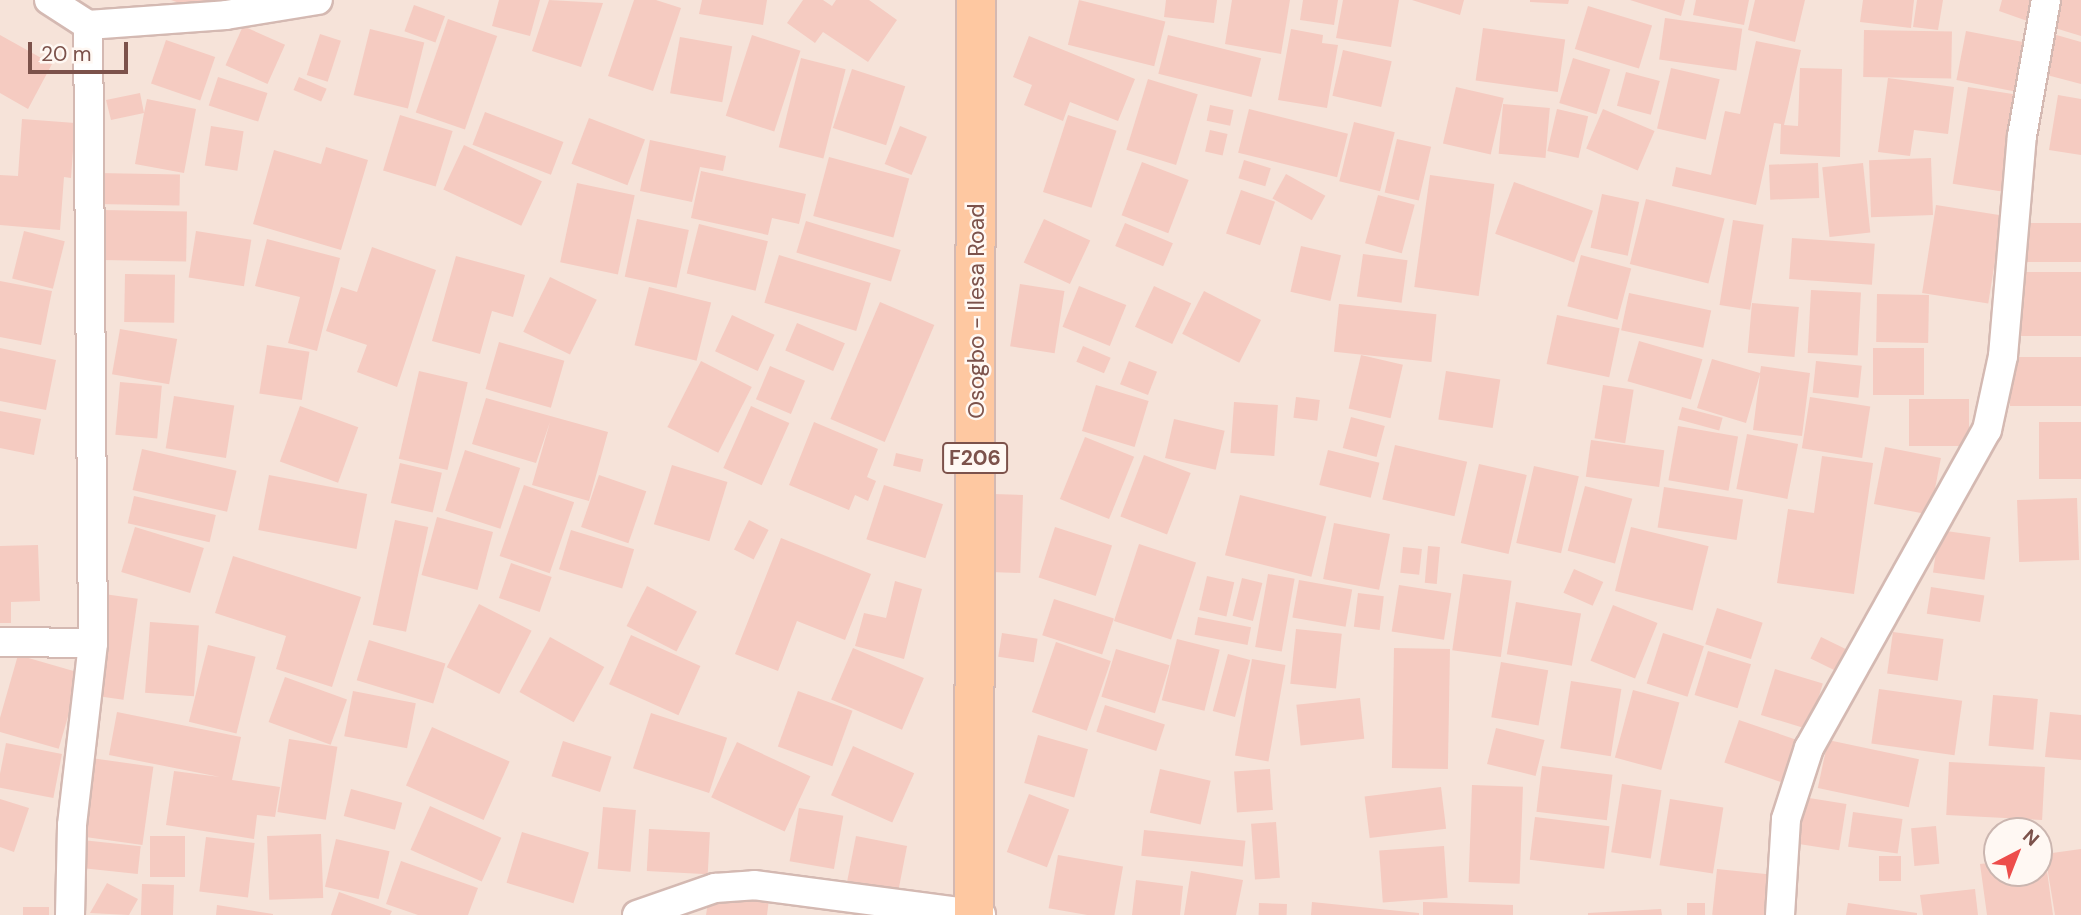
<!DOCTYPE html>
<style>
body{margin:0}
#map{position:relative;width:2081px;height:915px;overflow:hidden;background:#fef3eb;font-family:"DM Sans",sans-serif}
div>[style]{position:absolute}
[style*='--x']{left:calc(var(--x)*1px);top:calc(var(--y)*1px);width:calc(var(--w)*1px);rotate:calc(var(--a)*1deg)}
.residential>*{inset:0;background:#f6e3d9}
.building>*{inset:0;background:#f5cbc1;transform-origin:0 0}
.roads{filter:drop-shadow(2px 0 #d4b9b2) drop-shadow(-2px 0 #d4b9b2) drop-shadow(0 2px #d4b9b2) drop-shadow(0 -2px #d4b9b2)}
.street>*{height:28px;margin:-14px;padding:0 14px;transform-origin:14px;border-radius:14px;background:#fff}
.primary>*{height:38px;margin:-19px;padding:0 19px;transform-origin:19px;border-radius:19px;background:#fec8a1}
span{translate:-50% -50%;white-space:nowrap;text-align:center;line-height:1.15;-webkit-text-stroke:5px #fff8f3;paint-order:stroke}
.shield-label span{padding:2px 5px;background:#fff8f3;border:2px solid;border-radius:5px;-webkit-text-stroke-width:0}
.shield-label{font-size:21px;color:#7c524b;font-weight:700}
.street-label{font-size:23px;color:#7c524b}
.north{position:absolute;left:1983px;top:817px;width:70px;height:70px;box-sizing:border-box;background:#fff8f3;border:2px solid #cbb6b0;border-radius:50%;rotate:42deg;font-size:19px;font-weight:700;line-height:28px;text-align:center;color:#7c524b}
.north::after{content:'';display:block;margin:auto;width:24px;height:32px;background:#ed4d4b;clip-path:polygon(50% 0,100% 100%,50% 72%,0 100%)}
.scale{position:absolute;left:28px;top:42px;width:100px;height:32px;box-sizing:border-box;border:4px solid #7c524b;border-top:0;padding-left:9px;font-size:21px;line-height:24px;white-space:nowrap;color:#7c524b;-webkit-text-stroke:5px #fff8f3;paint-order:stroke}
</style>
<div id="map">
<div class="residential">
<div style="clip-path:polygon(evenodd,0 0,2081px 0,2081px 915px,0 915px,0 0,1997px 831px,2039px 831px,2039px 873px,1997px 873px,1997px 831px)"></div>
</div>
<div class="building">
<div style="clip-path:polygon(171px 0,215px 0,210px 14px)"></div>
<div style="clip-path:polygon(499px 0,540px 0,530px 36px,492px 26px)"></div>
<div style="clip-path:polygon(549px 0,603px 3px,581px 67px,532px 51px)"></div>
<div style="clip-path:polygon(634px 0,656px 0,681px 8px,653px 91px,608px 76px)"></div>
<div style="clip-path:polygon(702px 0,767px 0,763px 25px,699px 14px)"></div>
<div style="clip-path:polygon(803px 0,823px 0,832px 6px,836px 0,869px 0,897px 20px,868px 62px,823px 32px,815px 43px,787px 23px)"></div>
<div style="left:1079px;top:0;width:89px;height:46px;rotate:14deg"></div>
<div style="clip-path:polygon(1166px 0,1217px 0,1214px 23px,1164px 17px)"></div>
<div style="clip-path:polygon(1232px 0,1290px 0,1281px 54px,1225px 44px)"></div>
<div style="clip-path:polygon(1303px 0,1338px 0,1334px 25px,1300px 20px)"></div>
<div style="clip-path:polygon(1343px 0,1399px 0,1391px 47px,1336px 38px)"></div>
<div style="clip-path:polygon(1412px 0,1464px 0,1460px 15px)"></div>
<div style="clip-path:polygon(1530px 0,1569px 0,1568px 4px,1530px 2px)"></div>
<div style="clip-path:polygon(1630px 0,1685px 0,1681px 16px)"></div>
<div style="clip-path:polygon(1696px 0,1749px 0,1744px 25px,1693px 15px)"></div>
<div style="clip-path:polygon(1755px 0,1805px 0,1795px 42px,1748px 30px)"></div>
<div style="clip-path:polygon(1863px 0,1914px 0,1911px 28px,1860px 22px)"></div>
<div style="clip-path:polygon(1917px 0,1943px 0,1938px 30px,1913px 27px)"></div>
<div style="clip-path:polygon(2002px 0,2041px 0,2033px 23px,1999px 11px)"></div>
<div style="clip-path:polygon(2053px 0,2081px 0,2081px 36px,2045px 25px)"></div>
<div style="left:414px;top:5px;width:33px;height:28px;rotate:20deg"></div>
<div style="left:1588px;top:6px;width:67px;height:45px;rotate:17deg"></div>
<div style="left:1665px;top:18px;width:78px;height:42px;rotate:8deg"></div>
<div style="left:448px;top:19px;width:52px;height:99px;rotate:19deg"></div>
<div style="left:243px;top:26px;width:46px;height:43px;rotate:24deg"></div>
<div style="left:1483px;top:28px;width:83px;height:53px;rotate:8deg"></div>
<div style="left:370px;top:29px;width:56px;height:68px;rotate:14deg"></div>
<div style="clip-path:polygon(1291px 29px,1323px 35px,1322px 43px,1338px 45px,1327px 108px,1278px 100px)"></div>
<div style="left:1864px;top:30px;width:88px;height:47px;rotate:1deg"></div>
<div style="left:1966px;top:31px;width:66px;height:50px;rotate:11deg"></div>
<div style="left:320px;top:34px;width:22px;height:43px;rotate:18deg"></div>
<div style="clip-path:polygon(2053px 34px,2081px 42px,2081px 84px,2043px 74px)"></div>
<div style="clip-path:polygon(0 35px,52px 64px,28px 109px,0 93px)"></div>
<div style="left:752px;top:35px;width:51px;height:85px;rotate:18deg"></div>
<div style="left:1168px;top:35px;width:96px;height:40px;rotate:14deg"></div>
<div style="clip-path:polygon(1029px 36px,1135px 79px,1118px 121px,1070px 102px,1063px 121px,1024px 105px,1032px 85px,1013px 77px)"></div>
<div style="left:680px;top:37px;width:53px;height:57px;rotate:10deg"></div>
<div style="left:166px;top:40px;width:52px;height:46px;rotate:19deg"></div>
<div style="clip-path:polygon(1756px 41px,1801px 50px,1784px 125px,1798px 126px,1800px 68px,1842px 69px,1840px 157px,1780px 154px,1781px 124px,1774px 123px,1756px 205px,1672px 186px,1676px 167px,1711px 175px,1725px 111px,1740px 114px)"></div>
<div style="left:1343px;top:50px;width:50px;height:47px;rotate:13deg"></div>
<div style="left:801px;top:58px;width:46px;height:92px;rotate:14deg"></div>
<div style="left:1573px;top:58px;width:39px;height:47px;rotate:17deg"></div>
<div style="left:1671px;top:68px;width:50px;height:62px;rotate:13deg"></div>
<div style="left:852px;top:69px;width:56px;height:62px;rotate:18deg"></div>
<div style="left:1626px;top:72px;width:35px;height:35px;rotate:15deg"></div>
<div style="left:218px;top:77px;width:52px;height:30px;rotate:18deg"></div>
<div style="left:299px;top:77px;width:30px;height:14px;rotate:23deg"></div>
<div style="clip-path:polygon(1888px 78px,1954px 87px,1948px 134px,1914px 130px,1910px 156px,1878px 152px)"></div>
<div style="left:1148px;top:79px;width:52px;height:74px;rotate:17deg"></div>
<div style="left:1456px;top:87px;width:49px;height:58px;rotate:13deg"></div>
<div style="left:1968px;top:87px;width:58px;height:98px;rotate:9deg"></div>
<div style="clip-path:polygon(140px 93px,144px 113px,147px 99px,196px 109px,184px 173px,135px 164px,144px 113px,111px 120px,106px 100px)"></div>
<div style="clip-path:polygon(2058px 95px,2081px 99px,2081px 155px,2049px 150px)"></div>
<div style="left:1503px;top:104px;width:47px;height:50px;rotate:5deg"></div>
<div style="left:1210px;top:105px;width:24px;height:16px;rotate:12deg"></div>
<div style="left:1249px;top:109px;width:102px;height:45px;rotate:14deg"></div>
<div style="left:1557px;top:109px;width:32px;height:43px;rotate:13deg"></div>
<div style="left:1603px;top:109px;width:56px;height:43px;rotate:23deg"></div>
<div style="left:485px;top:112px;width:84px;height:35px;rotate:21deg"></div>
<div style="left:400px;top:115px;width:55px;height:58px;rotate:17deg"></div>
<div style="left:1068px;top:115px;width:51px;height:81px;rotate:18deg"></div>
<div style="left:589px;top:118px;width:60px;height:49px;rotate:21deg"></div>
<div style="clip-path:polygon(22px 119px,75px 123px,71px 178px,64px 177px,60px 230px,0 225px,0 175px,18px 176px)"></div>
<div style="left:1354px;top:122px;width:42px;height:61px;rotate:14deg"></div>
<div style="left:211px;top:126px;width:33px;height:40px;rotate:9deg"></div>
<div style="left:900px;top:126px;width:29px;height:41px;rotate:22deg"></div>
<div style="left:1210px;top:130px;width:18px;height:22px;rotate:13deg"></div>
<div style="left:1397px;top:139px;width:35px;height:55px;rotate:13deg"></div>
<div style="clip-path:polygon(650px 140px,726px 156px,723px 171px,700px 167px,692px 202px,640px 191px)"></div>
<div style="left:464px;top:145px;width:86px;height:49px;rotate:25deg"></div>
<div style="clip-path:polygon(326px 147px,368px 160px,341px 250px,253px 224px,274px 150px,321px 164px)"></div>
<div style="left:829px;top:157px;width:83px;height:61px;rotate:15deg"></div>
<div style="left:1931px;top:158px;width:57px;height:62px;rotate:88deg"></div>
<div style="left:1244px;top:160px;width:28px;height:19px;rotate:17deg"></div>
<div style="left:1142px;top:162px;width:50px;height:57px;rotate:21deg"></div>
<div style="left:1818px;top:163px;width:35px;height:49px;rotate:88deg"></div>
<div style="left:1863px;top:163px;width:70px;height:41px;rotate:84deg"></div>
<div style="clip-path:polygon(701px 171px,806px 194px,799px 224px,772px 218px,768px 235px,691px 218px)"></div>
<div style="left:97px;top:173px;width:83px;height:31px;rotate:1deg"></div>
<div style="left:1286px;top:174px;width:45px;height:28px;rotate:29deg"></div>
<div style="left:1430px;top:175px;width:65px;height:113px;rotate:8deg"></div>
<div style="left:1514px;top:182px;width:84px;height:55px;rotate:20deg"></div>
<div style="left:577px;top:183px;width:59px;height:81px;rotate:12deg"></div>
<div style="left:1241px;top:190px;width:36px;height:46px;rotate:19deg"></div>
<div style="left:1602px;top:194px;width:38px;height:55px;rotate:12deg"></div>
<div style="left:1378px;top:195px;width:38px;height:50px;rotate:15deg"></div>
<div style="left:1646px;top:199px;width:81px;height:67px;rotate:14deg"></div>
<div style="left:1936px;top:205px;width:67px;height:89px;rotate:9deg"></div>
<div style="left:103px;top:210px;width:84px;height:50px;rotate:1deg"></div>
<div style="left:637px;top:219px;width:53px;height:59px;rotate:12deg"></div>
<div style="left:1044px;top:219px;width:51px;height:48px;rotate:25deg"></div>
<div style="left:1733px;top:220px;width:31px;height:86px;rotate:9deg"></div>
<div style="left:806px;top:221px;width:99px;height:33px;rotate:17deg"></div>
<div style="left:1125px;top:223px;width:52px;height:25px;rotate:23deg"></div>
<div style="left:2081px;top:223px;width:39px;height:58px;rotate:90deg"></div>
<div style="left:699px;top:224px;width:71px;height:51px;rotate:14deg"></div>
<div style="left:24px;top:231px;width:42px;height:49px;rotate:14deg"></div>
<div style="left:196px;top:231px;width:56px;height:47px;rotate:9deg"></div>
<div style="left:1792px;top:238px;width:83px;height:41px;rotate:4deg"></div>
<div style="clip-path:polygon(267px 239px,340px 258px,317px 351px,288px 343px,300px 297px,255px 286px)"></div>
<div style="left:1301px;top:246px;width:41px;height:47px;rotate:13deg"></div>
<div style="clip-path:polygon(372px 247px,436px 270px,397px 387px,357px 372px,367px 345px,326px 331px,341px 287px,357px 292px)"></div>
<div style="left:1363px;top:254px;width:45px;height:43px;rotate:8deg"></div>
<div style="left:779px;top:255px;width:96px;height:50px;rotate:17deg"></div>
<div style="left:1581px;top:255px;width:52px;height:53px;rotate:15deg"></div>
<div style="clip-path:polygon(456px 256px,525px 275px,513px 317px,492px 311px,480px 354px,432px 341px)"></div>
<div style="left:2016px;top:272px;width:65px;height:64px"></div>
<div style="left:125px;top:274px;width:50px;height:48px;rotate:1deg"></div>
<div style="left:550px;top:277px;width:52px;height:61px;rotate:26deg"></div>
<div style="clip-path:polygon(0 281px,52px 291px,41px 345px,0 337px)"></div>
<div style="left:1020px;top:284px;width:45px;height:63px;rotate:9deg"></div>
<div style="left:1079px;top:286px;width:51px;height:44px;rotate:22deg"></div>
<div style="left:1154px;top:286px;width:41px;height:45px;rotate:25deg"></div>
<div style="left:649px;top:287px;width:64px;height:60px;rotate:14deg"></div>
<div style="left:1811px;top:290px;width:50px;height:63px;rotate:3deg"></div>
<div style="left:1204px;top:291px;width:64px;height:48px;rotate:27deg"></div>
<div style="left:1629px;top:293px;width:84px;height:38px;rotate:12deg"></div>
<div style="left:1877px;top:294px;width:52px;height:48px;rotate:1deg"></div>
<div style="left:880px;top:302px;width:59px;height:127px;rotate:23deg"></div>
<div style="left:1752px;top:303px;width:47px;height:50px;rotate:5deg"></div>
<div style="left:1339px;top:304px;width:98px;height:48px;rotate:6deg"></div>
<div style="left:732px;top:315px;width:47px;height:40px;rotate:25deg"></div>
<div style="left:1557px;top:315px;width:64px;height:50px;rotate:12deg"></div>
<div style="left:797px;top:323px;width:52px;height:30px;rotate:23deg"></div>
<div style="left:120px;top:329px;width:58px;height:46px;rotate:10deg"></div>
<div style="left:1639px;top:341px;width:66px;height:42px;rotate:16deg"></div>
<div style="left:499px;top:342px;width:68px;height:49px;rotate:16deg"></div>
<div style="left:267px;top:345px;width:43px;height:49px;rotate:9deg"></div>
<div style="left:1083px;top:346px;width:30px;height:17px;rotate:23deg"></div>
<div style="clip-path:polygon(0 348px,56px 360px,46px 410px,0 401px)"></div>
<div style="left:1873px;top:348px;width:51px;height:47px"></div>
<div style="left:1361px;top:355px;width:43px;height:55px;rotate:13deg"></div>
<div style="left:2010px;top:357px;width:71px;height:49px"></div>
<div style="clip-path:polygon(1712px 359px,1760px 373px,1761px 366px,1810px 373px,1802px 436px,1753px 430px,1760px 374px,1746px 423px,1697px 408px)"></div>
<div style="left:701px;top:361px;width:57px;height:74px;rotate:27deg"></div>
<div style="left:1129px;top:361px;width:30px;height:25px;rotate:21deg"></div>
<div style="left:1816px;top:361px;width:46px;height:32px;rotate:6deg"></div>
<div style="left:770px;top:366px;width:38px;height:36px;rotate:23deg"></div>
<div style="left:419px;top:371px;width:50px;height:90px;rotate:13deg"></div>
<div style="left:1446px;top:371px;width:55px;height:49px;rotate:9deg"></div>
<div style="left:120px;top:382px;width:42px;height:53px;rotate:5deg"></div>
<div style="left:1096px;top:385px;width:55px;height:48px;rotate:17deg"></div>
<div style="left:1603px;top:385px;width:31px;height:54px;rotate:9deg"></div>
<div style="left:174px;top:396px;width:61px;height:53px;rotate:9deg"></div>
<div style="left:1296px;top:397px;width:24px;height:21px;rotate:7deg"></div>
<div style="left:1810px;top:397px;width:61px;height:52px;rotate:9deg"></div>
<div style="clip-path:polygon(486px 398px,608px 432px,589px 501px,532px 485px,550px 422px,536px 463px,472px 444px)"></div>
<div style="left:1909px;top:399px;width:60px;height:47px"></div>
<div style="left:1234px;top:402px;width:44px;height:51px;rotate:4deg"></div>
<div style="left:300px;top:406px;width:62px;height:59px;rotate:20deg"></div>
<div style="left:751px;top:406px;width:42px;height:68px;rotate:24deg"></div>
<div style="left:1682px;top:407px;width:42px;height:13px;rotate:15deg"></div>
<div style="clip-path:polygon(0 411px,41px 419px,34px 455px,0 448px)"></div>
<div style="left:1351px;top:417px;width:35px;height:32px;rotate:15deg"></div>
<div style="left:1174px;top:419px;width:52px;height:40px;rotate:13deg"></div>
<div style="clip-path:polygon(814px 422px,878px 449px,867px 477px,876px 481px,868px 501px,855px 495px,849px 510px,789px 485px)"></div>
<div style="left:2039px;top:422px;width:42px;height:57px"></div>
<div style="left:1678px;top:426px;width:61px;height:55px;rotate:10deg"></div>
<div style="left:1747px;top:434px;width:52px;height:56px;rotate:11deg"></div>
<div style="left:1085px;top:437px;width:53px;height:67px;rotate:22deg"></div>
<div style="left:1591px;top:440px;width:74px;height:37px;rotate:8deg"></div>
<div style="left:1395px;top:445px;width:74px;height:56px;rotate:13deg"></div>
<div style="left:1885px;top:447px;width:57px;height:58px;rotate:11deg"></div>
<div style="left:142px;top:449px;width:97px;height:42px;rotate:13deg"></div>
<div style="left:465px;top:450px;width:58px;height:64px;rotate:18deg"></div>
<div style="left:1328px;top:450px;width:53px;height:36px;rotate:14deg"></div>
<div style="left:896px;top:453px;width:28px;height:13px;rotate:13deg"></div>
<div style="left:1144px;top:455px;width:50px;height:66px;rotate:21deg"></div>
<div style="clip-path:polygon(1822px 456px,1873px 463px,1854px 594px,1777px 583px,1788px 509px,1814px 513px)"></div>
<div style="left:400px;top:463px;width:43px;height:41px;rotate:13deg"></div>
<div style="left:1479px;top:464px;width:49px;height:81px;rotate:13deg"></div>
<div style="left:672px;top:465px;width:58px;height:62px;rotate:17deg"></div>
<div style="left:1534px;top:466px;width:46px;height:79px;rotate:13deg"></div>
<div style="left:269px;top:475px;width:100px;height:56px;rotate:11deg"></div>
<div style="left:599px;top:475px;width:50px;height:55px;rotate:19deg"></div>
<div style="left:524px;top:485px;width:53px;height:75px;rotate:19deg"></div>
<div style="left:884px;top:485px;width:62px;height:57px;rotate:18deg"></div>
<div style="left:1585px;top:486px;width:49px;height:67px;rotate:15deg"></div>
<div style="left:1664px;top:487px;width:80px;height:41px;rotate:9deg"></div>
<div style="left:993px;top:494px;width:30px;height:78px;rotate:2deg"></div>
<div style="left:1240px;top:495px;width:89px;height:62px;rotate:14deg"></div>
<div style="left:134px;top:496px;width:84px;height:28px;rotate:13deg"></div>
<div style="left:2077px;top:498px;width:62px;height:60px;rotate:88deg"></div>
<div style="left:437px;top:517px;width:58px;height:60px;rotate:15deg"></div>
<div style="left:395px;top:520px;width:34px;height:107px;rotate:12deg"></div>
<div style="left:749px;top:520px;width:22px;height:33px;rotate:27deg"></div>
<div style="left:1334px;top:523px;width:57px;height:57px;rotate:11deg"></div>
<div style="left:135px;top:527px;width:72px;height:47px;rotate:17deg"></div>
<div style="left:1055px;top:527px;width:60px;height:53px;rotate:18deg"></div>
<div style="left:1631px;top:527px;width:80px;height:66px;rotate:14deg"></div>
<div style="left:571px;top:530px;width:66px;height:41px;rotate:17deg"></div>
<div style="left:1939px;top:530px;width:52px;height:43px;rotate:8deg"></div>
<div style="clip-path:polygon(781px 538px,871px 574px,845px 640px,797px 621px,778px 671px,735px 654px)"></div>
<div style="left:1139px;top:544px;width:60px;height:81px;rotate:18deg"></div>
<div style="clip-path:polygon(38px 545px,40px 601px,11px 602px,11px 623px,0 623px,0 546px)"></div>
<div style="left:1428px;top:546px;width:12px;height:37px;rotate:5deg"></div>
<div style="left:1403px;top:547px;width:19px;height:26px;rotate:6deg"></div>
<div style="clip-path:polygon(233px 556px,361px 597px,332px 687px,276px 669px,286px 636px,215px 613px)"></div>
<div style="left:511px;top:563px;width:43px;height:37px;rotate:19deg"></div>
<div style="left:1574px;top:569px;width:32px;height:26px;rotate:24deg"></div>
<div style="left:1268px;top:574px;width:27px;height:74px;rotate:10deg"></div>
<div style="left:1463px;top:574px;width:49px;height:77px;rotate:8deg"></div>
<div style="left:1207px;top:576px;width:28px;height:35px;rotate:13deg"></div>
<div style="left:1242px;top:578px;width:21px;height:39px;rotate:14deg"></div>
<div style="left:1299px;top:580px;width:54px;height:38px;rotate:10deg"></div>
<div style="clip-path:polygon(895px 581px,922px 589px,904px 659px,855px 646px,864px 613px,886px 618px)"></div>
<div style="left:1399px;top:585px;width:53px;height:47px;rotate:9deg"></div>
<div style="left:647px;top:586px;width:56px;height:45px;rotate:27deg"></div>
<div style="left:1931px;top:587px;width:54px;height:27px;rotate:9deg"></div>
<div style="left:1358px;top:593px;width:26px;height:34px;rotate:7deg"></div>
<div style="left:104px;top:594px;width:34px;height:102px;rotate:8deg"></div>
<div style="left:1054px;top:599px;width:63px;height:38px;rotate:18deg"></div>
<div style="left:1516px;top:602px;width:66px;height:53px;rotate:10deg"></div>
<div style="left:479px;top:604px;width:59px;height:71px;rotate:27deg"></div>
<div style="left:1613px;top:605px;width:48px;height:60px;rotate:22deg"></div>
<div style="left:1717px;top:608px;width:48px;height:38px;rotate:18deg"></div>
<div style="left:1198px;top:617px;width:54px;height:18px;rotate:11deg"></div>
<div style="left:150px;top:622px;width:49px;height:71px;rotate:4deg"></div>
<div style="left:1296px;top:629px;width:46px;height:55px;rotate:6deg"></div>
<div style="left:1893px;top:632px;width:51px;height:42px;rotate:8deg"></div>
<div style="left:1002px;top:633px;width:36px;height:24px;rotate:9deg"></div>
<div style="left:1663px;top:633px;width:43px;height:53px;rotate:18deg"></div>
<div style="left:631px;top:635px;width:76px;height:54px;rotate:24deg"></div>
<div style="left:550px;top:637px;width:62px;height:63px;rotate:29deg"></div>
<div style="left:1821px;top:637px;width:28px;height:24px;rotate:26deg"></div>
<div style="left:1177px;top:639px;width:44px;height:63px;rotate:14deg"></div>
<div style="left:369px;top:640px;width:80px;height:42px;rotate:17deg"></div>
<div style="left:1056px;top:642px;width:58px;height:74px;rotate:19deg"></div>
<div style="left:208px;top:645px;width:49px;height:79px;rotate:14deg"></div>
<div style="left:853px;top:648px;width:77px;height:56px;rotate:23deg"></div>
<div style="left:1394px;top:648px;width:56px;height:120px;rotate:1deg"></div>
<div style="left:1116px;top:649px;width:56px;height:50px;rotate:17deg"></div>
<div style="left:1708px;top:651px;width:45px;height:46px;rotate:17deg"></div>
<div style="left:1228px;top:654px;width:23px;height:59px;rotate:15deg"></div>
<div style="left:18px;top:655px;width:65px;height:79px;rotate:16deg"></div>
<div style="left:1252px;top:659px;width:34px;height:98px;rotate:10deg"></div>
<div style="left:1501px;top:662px;width:48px;height:56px;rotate:10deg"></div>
<div style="left:1775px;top:669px;width:50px;height:48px;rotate:17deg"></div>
<div style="left:285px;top:677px;width:66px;height:48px;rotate:20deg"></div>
<div style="left:1571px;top:681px;width:51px;height:68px;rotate:9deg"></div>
<div style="left:1879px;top:689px;width:84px;height:55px;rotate:8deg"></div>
<div style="left:1633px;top:690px;width:48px;height:70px;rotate:15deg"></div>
<div style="left:353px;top:691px;width:64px;height:46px;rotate:11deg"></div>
<div style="left:798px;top:691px;width:58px;height:59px;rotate:20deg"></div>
<div style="left:1993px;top:695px;width:45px;height:51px;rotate:5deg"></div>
<div style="left:1360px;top:698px;width:41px;height:64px;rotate:84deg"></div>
<div style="left:1105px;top:705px;width:63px;height:28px;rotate:18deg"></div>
<div style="clip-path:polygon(117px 712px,241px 737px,232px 780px,280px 787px,275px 817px,257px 815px,254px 839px,166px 825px,174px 771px,220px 777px,109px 755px)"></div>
<div style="clip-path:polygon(2050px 712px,2081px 715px,2081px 760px,2045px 757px)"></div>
<div style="left:651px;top:713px;width:80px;height:58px;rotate:18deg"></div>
<div style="left:1739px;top:720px;width:62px;height:45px;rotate:19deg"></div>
<div style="left:432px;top:727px;width:85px;height:64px;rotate:24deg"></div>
<div style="left:1496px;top:728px;width:50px;height:37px;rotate:14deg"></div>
<div style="left:1038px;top:735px;width:52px;height:50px;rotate:16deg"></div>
<div style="left:289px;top:739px;width:49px;height:74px;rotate:9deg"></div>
<div style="left:1828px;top:740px;width:93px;height:49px;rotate:12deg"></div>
<div style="left:563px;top:741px;width:51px;height:37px;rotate:18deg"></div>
<div style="left:737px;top:742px;width:81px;height:61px;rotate:25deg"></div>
<div style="left:6px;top:743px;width:57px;height:45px;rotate:11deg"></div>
<div style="left:853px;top:746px;width:67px;height:54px;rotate:24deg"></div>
<div style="left:91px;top:758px;width:63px;height:79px;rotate:8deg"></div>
<div style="left:1949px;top:762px;width:96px;height:53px;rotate:3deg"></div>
<div style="left:1542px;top:766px;width:71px;height:46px;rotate:7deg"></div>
<div style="left:1160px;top:769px;width:52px;height:45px;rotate:13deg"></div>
<div style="left:1270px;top:769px;width:41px;height:36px;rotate:86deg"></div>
<div style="left:1622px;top:784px;width:40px;height:69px;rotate:9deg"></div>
<div style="left:1472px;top:785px;width:51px;height:97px;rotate:2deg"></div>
<div style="left:1441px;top:787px;width:42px;height:77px;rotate:83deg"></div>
<div style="left:351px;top:789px;width:53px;height:28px;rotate:15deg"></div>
<div style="left:1029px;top:794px;width:43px;height:62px;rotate:21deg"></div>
<div style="left:1803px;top:797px;width:44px;height:47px;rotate:9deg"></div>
<div style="clip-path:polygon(0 799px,29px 808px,14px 852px,0 847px)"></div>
<div style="left:1670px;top:799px;width:54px;height:67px;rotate:9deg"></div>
<div style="left:430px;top:806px;width:78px;height:48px;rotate:24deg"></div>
<div style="left:603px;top:807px;width:33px;height:62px;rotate:5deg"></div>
<div style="left:799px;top:808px;width:45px;height:54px;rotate:10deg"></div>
<div style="left:1853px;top:812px;width:50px;height:35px;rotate:8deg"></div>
<div style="left:1535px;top:817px;width:75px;height:43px;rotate:7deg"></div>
<div style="left:1276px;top:822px;width:56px;height:25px;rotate:86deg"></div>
<div style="left:1936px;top:826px;width:38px;height:25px;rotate:85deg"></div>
<div style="left:649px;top:829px;width:61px;height:42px;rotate:3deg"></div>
<div style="left:1144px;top:830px;width:102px;height:26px;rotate:6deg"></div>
<div style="left:522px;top:832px;width:70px;height:53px;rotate:17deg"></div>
<div style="left:321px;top:834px;width:64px;height:54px;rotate:88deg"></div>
<div style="left:150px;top:836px;width:35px;height:41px"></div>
<div style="left:856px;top:836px;width:52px;height:52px;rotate:11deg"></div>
<div style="left:206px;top:837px;width:49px;height:55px;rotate:7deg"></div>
<div style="left:336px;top:839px;width:55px;height:49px;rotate:13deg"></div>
<div style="left:82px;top:840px;width:59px;height:28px;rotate:6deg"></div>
<div style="left:1444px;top:846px;width:52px;height:65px;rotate:86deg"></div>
<div style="clip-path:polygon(2081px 849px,2081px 915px,2055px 915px,2045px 854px)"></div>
<div style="left:1058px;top:855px;width:66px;height:54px;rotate:10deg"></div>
<div style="left:1879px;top:856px;width:22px;height:25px"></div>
<div style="clip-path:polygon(2039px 856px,2045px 856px,2053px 915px,1987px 915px,1980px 864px,1997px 862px,1997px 873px,2039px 873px)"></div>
<div style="clip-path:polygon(401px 861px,478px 888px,468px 915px,418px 915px,386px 904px)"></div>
<div style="left:1717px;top:869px;width:56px;height:46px;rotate:6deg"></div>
<div style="clip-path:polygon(1191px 871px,1243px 880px,1236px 915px,1184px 915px)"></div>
<div style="clip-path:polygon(1136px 880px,1183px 886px,1180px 915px,1132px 915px)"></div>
<div style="clip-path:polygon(107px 883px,138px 899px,129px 915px,90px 913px)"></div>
<div style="left:142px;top:884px;width:32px;height:31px;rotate:2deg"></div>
<div style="clip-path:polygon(1975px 889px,1978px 915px,1923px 915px,1920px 895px)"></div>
<div style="clip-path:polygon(710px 890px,769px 899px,767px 915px,706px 915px)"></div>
<div style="clip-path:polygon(339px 892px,392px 911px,390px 915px,331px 915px)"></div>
<div style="clip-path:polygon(1312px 902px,1419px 913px,1419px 915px,1311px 915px)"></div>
<div style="clip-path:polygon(1423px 902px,1513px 905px,1513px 915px,1423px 915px)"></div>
<div style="left:1259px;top:903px;width:28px;height:12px;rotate:2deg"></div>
<div style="left:1687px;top:903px;width:18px;height:12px"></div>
<div style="clip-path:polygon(1848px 903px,1917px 913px,1917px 915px,1846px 915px)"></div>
<div style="clip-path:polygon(217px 905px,273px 914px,273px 915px,216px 915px)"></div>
<div style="left:23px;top:907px;width:26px;height:8px"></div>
<div style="clip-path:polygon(1661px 909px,1662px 915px,1588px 915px,1588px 913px)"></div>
</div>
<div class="roads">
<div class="street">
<div style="--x:49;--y:0;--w:46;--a:32.7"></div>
<div style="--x:88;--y:25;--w:138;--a:-4.1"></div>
<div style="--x:226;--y:15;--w:93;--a:-9.3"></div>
<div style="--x:0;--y:642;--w:93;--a:0.6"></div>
<div style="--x:70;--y:915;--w:90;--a:-88.7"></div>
<div style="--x:72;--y:825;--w:183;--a:-83.4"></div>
<div style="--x:93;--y:643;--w:618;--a:-90.46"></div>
<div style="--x:637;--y:915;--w:83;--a:-19.1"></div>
<div style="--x:715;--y:888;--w:39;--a:-4"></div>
<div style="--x:754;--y:885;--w:229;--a:7.5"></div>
<div style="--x:1780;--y:915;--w:96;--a:-86.4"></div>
<div style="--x:1786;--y:819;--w:75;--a:-72.1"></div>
<div style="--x:1809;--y:748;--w:364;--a:-60.8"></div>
<div style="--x:1987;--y:430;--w:76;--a:-77.8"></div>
<div style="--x:2003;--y:356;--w:221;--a:-85.1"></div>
<div style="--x:2022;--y:136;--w:138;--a:-80"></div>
</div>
<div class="primary">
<div style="--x:974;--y:915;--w:915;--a:-89.87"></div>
</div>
</div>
<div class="shield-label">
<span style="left:975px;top:458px">F206</span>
</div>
<div class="street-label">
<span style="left:976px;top:311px;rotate:-90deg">Osogbo - Ilesa Road</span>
</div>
<div class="north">N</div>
<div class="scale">20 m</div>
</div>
